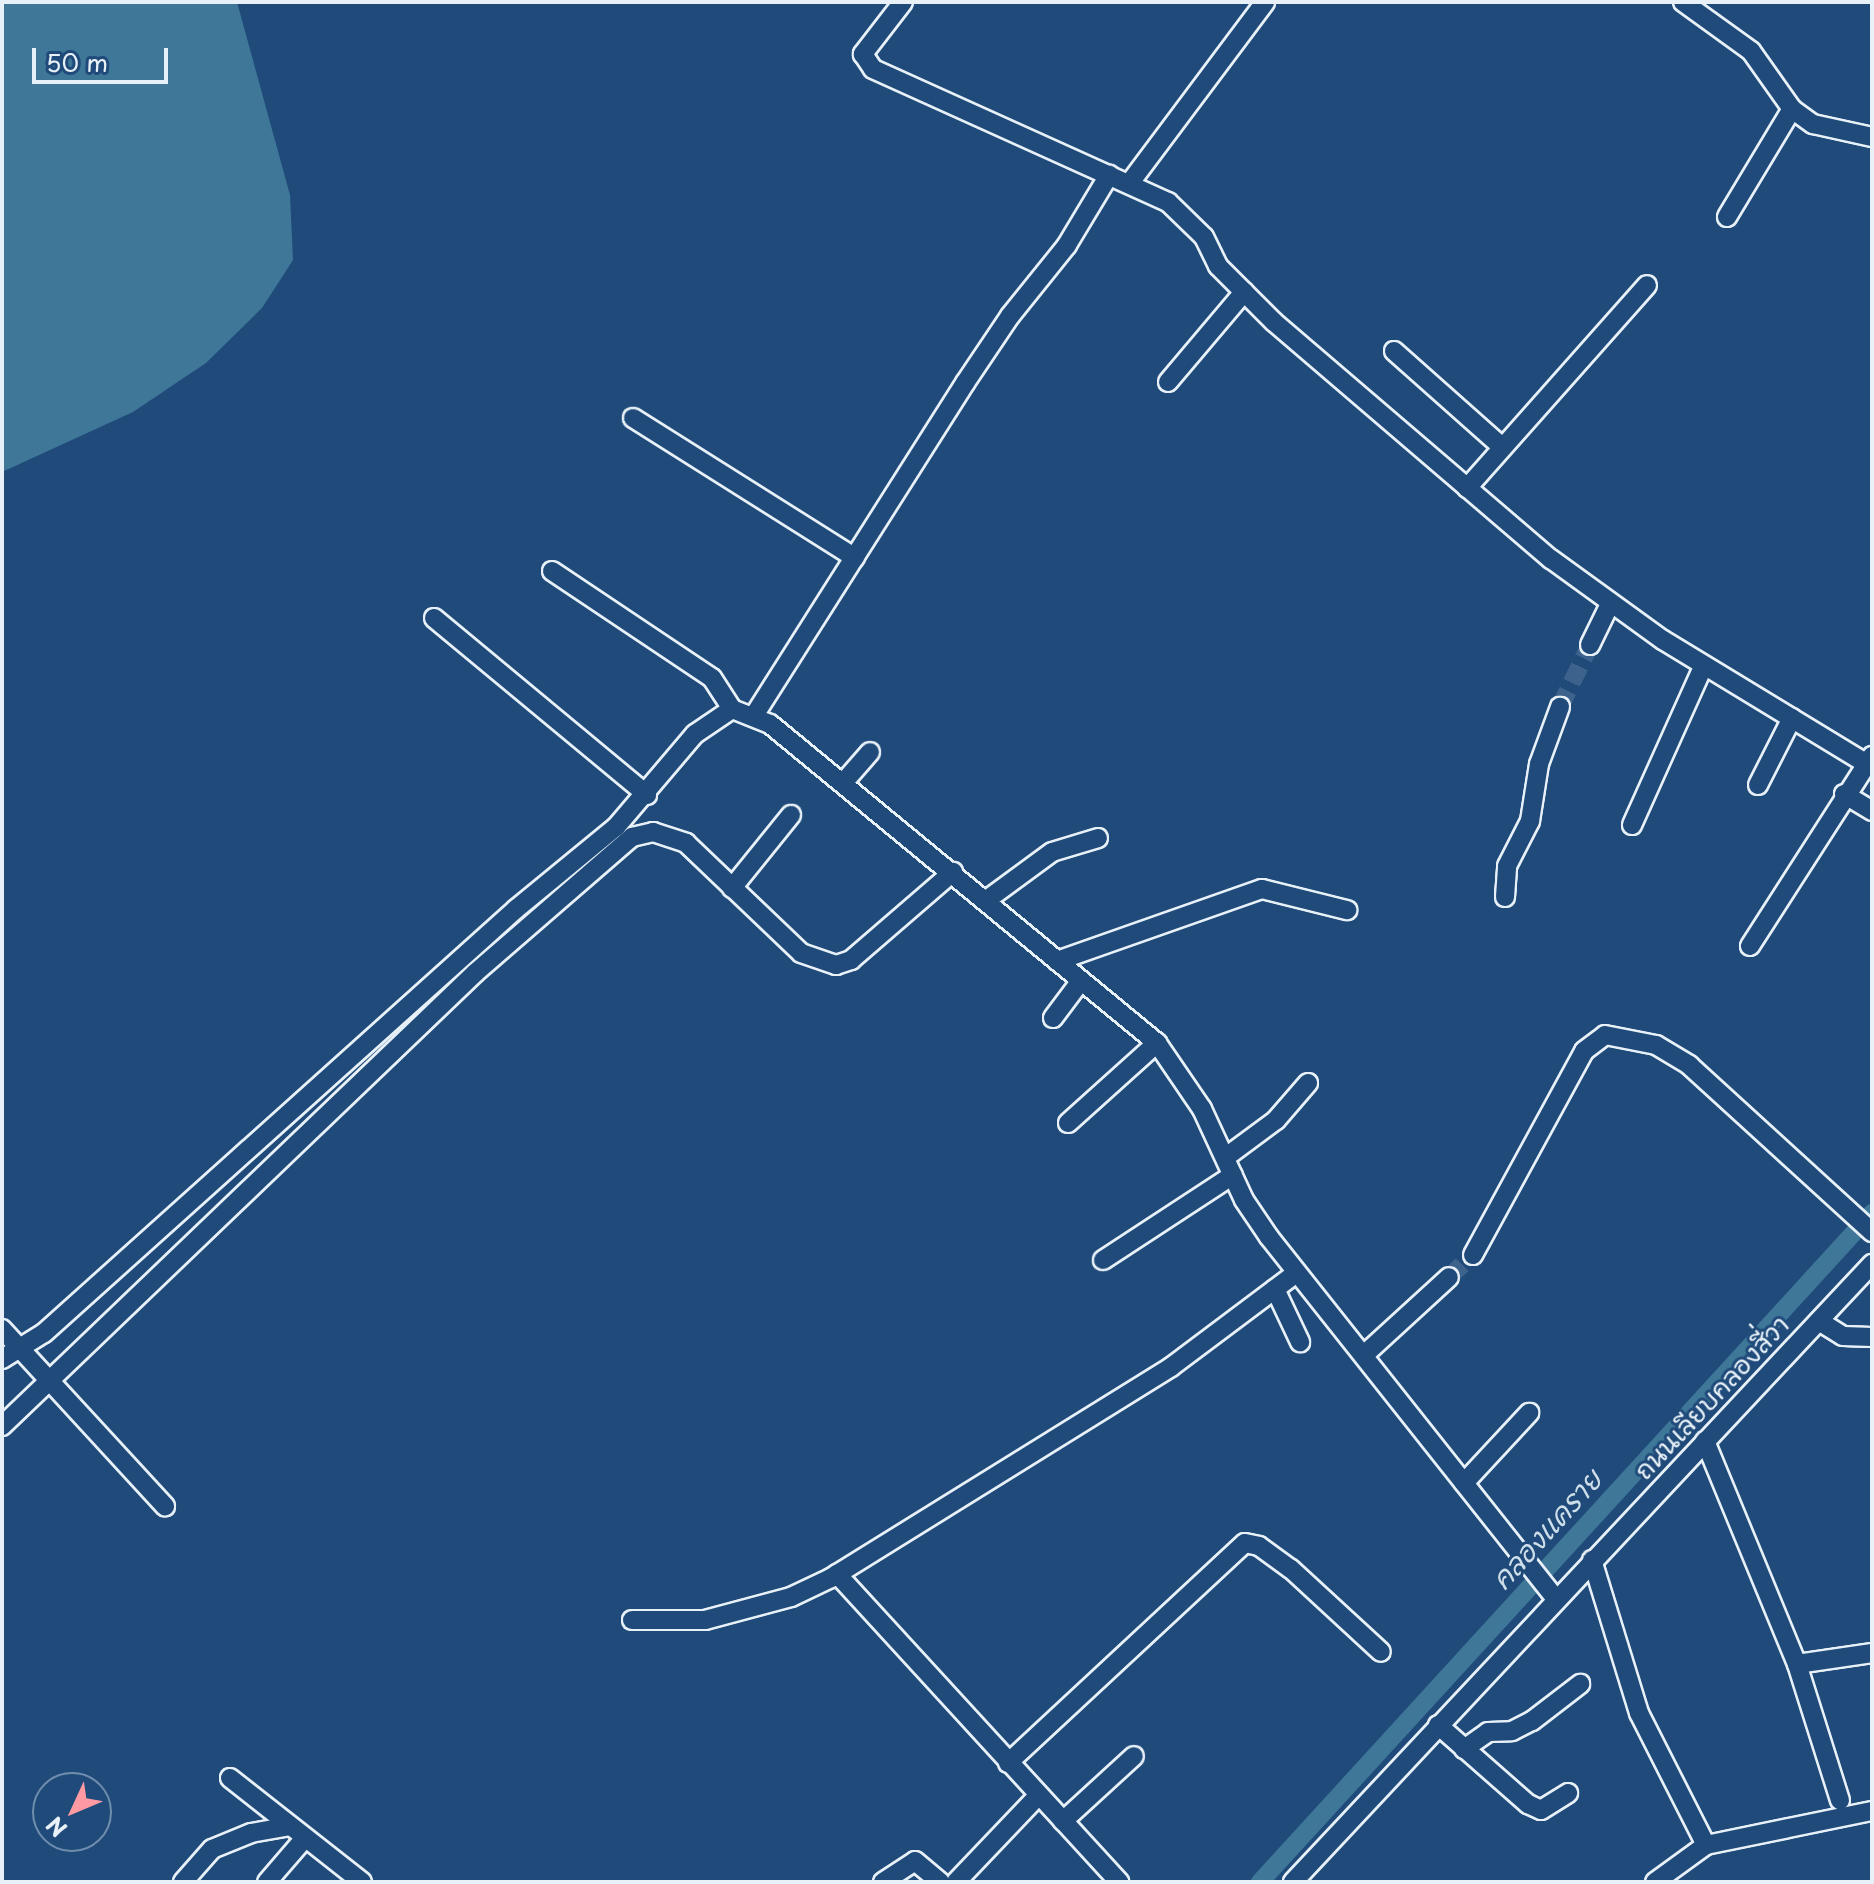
<!DOCTYPE html>
<meta charset="utf-8">
<style>
body{margin:0}
#map{position:relative;width:1874px;height:1884px;overflow:hidden;background:#1f4a7a;font-family:"Playpen Sans","Playpen Sans Thai",sans-serif}
div>[style]{position:absolute}
[style*='--x']{left:calc(var(--x)*1px);top:calc(var(--y)*1px);width:calc(var(--w)*1px);rotate:calc(var(--a)*1deg)}
.water>*{inset:0;background:#3e7798}
.canal>*{height:18px;margin:-9px;padding:0 9px;transform-origin:9px;border-radius:9px;background:#3e7798}
.minor-tunnel>*{height:18px;margin-top:-9px;transform-origin:0;background:repeating-linear-gradient(90deg,#3d638d 0 18px,transparent 0 27px)}
.roads{filter:drop-shadow(2px 0 #e8f1f8) drop-shadow(-2px 0 #e8f1f8) drop-shadow(0 2px #e8f1f8) drop-shadow(0 -2px #e8f1f8)}
.minor>*{height:18px;margin:-9px;padding:0 9px;transform-origin:9px;border-radius:9px;background:#1f4a7a}
span{translate:-50% -50%;white-space:nowrap;text-align:center;line-height:1.15;-webkit-text-stroke:6px #1f4a7a;paint-order:stroke}
.street-label{font-size:26px;color:#e8f1f8}
.water-label{font-size:28px;color:#cedfea;font-style:italic}
.frame{position:absolute;inset:0;border:4px solid #e8f1f8;pointer-events:none}
.north{position:absolute;left:32px;top:1772px;width:80px;height:80px;box-sizing:border-box;background:#1f4a7a;border:2px solid #6f8dac;border-radius:50%;rotate:226deg;font-size:22px;font-weight:700;line-height:32px;text-align:center;color:#e8f1f8}
.north::after{content:'';display:block;margin:auto;width:28px;height:36px;background:#ff9aa2;clip-path:polygon(50% 0,100% 100%,50% 72%,0 100%)}
.scale{position:absolute;left:32px;top:48px;width:136px;height:36px;box-sizing:border-box;border:4px solid #e8f1f8;border-top:0;padding-left:10px;font-size:24px;line-height:28px;white-space:nowrap;color:#e8f1f8;-webkit-text-stroke:6px #1f4a7a;paint-order:stroke}
</style>
<div id="map">
<div class="water">
<div style="clip-path:polygon(2px 2px,237px 2px,290px 195px,293px 260px,262px 308px,206px 363px,133px 412px,2px 472px)"></div>
</div>
<div class="canal">
<div style="--x:1260;--y:1882;--w:907;--a:-47.55"></div>
</div>
<div class="minor-tunnel">
<div style="--x:1560;--y:707;--w:69;--a:-64.2"></div>
<div style="--x:1449;--y:1277;--w:33;--a:-43"></div>
</div>
<div class="roads">
<div class="minor">
<div style="--x:903;--y:2;--w:66;--a:127.6"></div>
<div style="--x:863;--y:54;--w:18;--a:56"></div>
<div style="--x:873;--y:69;--w:324;--a:24.3"></div>
<div style="--x:1168;--y:202;--w:50;--a:44.2"></div>
<div style="--x:1204;--y:237;--w:32;--a:64"></div>
<div style="--x:1218;--y:266;--w:79;--a:45"></div>
<div style="--x:1274;--y:322;--w:365;--a:40.6"></div>
<div style="--x:1551;--y:559;--w:138;--a:35.9"></div>
<div style="--x:1663;--y:640;--w:245;--a:31.3"></div>
<div style="--x:1683;--y:2;--w:84;--a:35.8"></div>
<div style="--x:1751;--y:51;--w:71;--a:54.7"></div>
<div style="--x:1792;--y:109;--w:26;--a:36"></div>
<div style="--x:1813;--y:124;--w:60;--a:12.4"></div>
<div style="--x:1129;--y:184;--w:227;--a:-53.2"></div>
<div style="--x:1727;--y:217;--w:126;--a:-59"></div>
<div style="--x:1394;--y:351;--w:143;--a:41.6"></div>
<div style="--x:1168;--y:382;--w:118;--a:-49.8"></div>
<div style="--x:633;--y:418;--w:262;--a:32.2"></div>
<div style="--x:1467;--y:488;--w:271;--a:-48.4"></div>
<div style="--x:552;--y:571;--w:192;--a:33.8"></div>
<div style="--x:712;--y:678;--w:37;--a:57"></div>
<div style="--x:434;--y:618;--w:277;--a:39.7"></div>
<div style="--x:1590;--y:645;--w:46;--a:-64"></div>
<div style="--x:755;--y:714;--w:392;--a:-57.6"></div>
<div style="--x:965;--y:383;--w:81;--a:-56.1"></div>
<div style="--x:1010;--y:316;--w:91;--a:-51.2"></div>
<div style="--x:1067;--y:245;--w:82;--a:-59"></div>
<div style="--x:843;--y:783;--w:41;--a:-48.9"></div>
<div style="--x:1758;--y:785;--w:75;--a:-63.1"></div>
<div style="--x:1844;--y:794;--w:33;--a:31"></div>
<div style="--x:1632;--y:825;--w:175;--a:-65.8"></div>
<div style="--x:732;--y:888;--w:94;--a:-51.1"></div>
<div style="--x:1505;--y:897;--w:31;--a:-86"></div>
<div style="--x:1507;--y:866;--w:51;--a:-62.9"></div>
<div style="--x:1530;--y:821;--w:58;--a:-81"></div>
<div style="--x:1539;--y:764;--w:61;--a:-69.8"></div>
<div style="--x:988;--y:899;--w:79;--a:-36.3"></div>
<div style="--x:1052;--y:852;--w:48;--a:-16.9"></div>
<div style="--x:1750;--y:946;--w:226;--a:-57.3"></div>
<div style="--x:1057;--y:961;--w:217;--a:-19.4"></div>
<div style="--x:1262;--y:889;--w:88;--a:13.9"></div>
<div style="--x:1053;--y:1018;--w:45;--a:-53.1"></div>
<div style="--x:1068;--y:1123;--w:120;--a:-42"></div>
<div style="--x:1226;--y:1157;--w:62;--a:-36.5"></div>
<div style="--x:1276;--y:1120;--w:49;--a:-49.1"></div>
<div style="--x:1473;--y:1255;--w:232;--a:-61.4"></div>
<div style="--x:1584;--y:1051;--w:26;--a:-37"></div>
<div style="--x:1605;--y:1035;--w:52;--a:11.1"></div>
<div style="--x:1656;--y:1045;--w:39;--a:31"></div>
<div style="--x:1689;--y:1065;--w:248;--a:42.4"></div>
<div style="--x:1103;--y:1260;--w:155;--a:-33.2"></div>
<div style="--x:1275;--y:1289;--w:59;--a:64.7"></div>
<div style="--x:1819;--y:1321;--w:28;--a:32"></div>
<div style="--x:1843;--y:1336;--w:29;--a:2"></div>
<div style="--x:2;--y:1329;--w:241;--a:47.4"></div>
<div style="--x:1364;--y:1355;--w:115;--a:-42.5"></div>
<div style="--x:2;--y:1359;--w:49;--a:-31.8"></div>
<div style="--x:44;--y:1333;--w:634;--a:-41.93"></div>
<div style="--x:516;--y:909;--w:129;--a:-39.4"></div>
<div style="--x:616;--y:827;--w:122;--a:-49.7"></div>
<div style="--x:695;--y:734;--w:45;--a:-34"></div>
<div style="--x:732;--y:709;--w:41;--a:21.5"></div>
<div style="--x:770;--y:724;--w:502;--a:39.5"></div>
<div style="--x:1157;--y:1043;--w:80;--a:55.7"></div>
<div style="--x:1202;--y:1109;--w:100;--a:65.2"></div>
<div style="--x:1244;--y:1200;--w:45;--a:56"></div>
<div style="--x:1269;--y:1237;--w:461;--a:51.6"></div>
<div style="--x:2;--y:1426;--w:655;--a:-43.76"></div>
<div style="--x:475;--y:973;--w:208;--a:-40.9"></div>
<div style="--x:632;--y:837;--w:22;--a:-13"></div>
<div style="--x:653;--y:832;--w:35;--a:18"></div>
<div style="--x:686;--y:843;--w:159;--a:43.7"></div>
<div style="--x:801;--y:953;--w:37;--a:19"></div>
<div style="--x:836;--y:965;--w:16;--a:-18"></div>
<div style="--x:851;--y:960;--w:135;--a:-40.8"></div>
<div style="--x:1705;--y:1441;--w:241;--a:67.6"></div>
<div style="--x:1797;--y:1664;--w:143;--a:72.5"></div>
<div style="--x:1464;--y:1483;--w:96;--a:-47.1"></div>
<div style="--x:1592;--y:1560;--w:160;--a:72.9"></div>
<div style="--x:1639;--y:1713;--w:148;--a:63.1"></div>
<div style="--x:1706;--y:1845;--w:63;--a:144"></div>
<div style="--x:837;--y:1574;--w:418;--a:47.5"></div>
<div style="--x:632;--y:1620;--w:73;--a:0"></div>
<div style="--x:705;--y:1620;--w:89;--a:-15"></div>
<div style="--x:791;--y:1597;--w:44;--a:-25.4"></div>
<div style="--x:831;--y:1578;--w:400;--a:-31.8"></div>
<div style="--x:1171;--y:1367;--w:156;--a:-36.9"></div>
<div style="--x:1797;--y:1664;--w:76;--a:-8.3"></div>
<div style="--x:1438;--y:1725;--w:120;--a:41.3"></div>
<div style="--x:1528;--y:1804;--w:14;--a:25"></div>
<div style="--x:1541;--y:1810;--w:32;--a:-32"></div>
<div style="--x:1464;--y:1749;--w:29;--a:-35"></div>
<div style="--x:1488;--y:1732;--w:24;--a:-2"></div>
<div style="--x:1512;--y:1731;--w:22;--a:-27"></div>
<div style="--x:1532;--y:1721;--w:61;--a:-37.6"></div>
<div style="--x:1008;--y:1763;--w:323;--a:-42.9"></div>
<div style="--x:1245;--y:1543;--w:14;--a:12"></div>
<div style="--x:1259;--y:1546;--w:39;--a:36"></div>
<div style="--x:1291;--y:1569;--w:122;--a:42.7"></div>
<div style="--x:230;--y:1778;--w:168;--a:38.2"></div>
<div style="--x:1063;--y:1821;--w:96;--a:-42.5"></div>
<div style="--x:1706;--y:1845;--w:169;--a:-11.6"></div>
<div style="--x:183;--y:1882;--w:44;--a:-48.7"></div>
<div style="--x:212;--y:1849;--w:42;--a:-22.3"></div>
<div style="--x:251;--y:1833;--w:39;--a:-10"></div>
<div style="--x:267;--y:1882;--w:57;--a:-49.3"></div>
<div style="--x:883;--y:1882;--w:38;--a:-33"></div>
<div style="--x:915;--y:1861;--w:33;--a:40"></div>
<div style="--x:956;--y:1882;--w:119;--a:-46.4"></div>
<div style="--x:1293;--y:1882;--w:847;--a:-46.87"></div>
</div>
</div>
<div class="street-label">
<span style="left:1711px;top:1397px;rotate:-47deg">ถนนเลียบคลองสี่วา</span>
</div>
<div class="water-label">
<span style="left:1546px;top:1529px;rotate:-48deg">คลองเเคราย</span>
</div>
<div class="frame"></div>
<div class="north">N</div>
<div class="scale">50 m</div>
</div>
